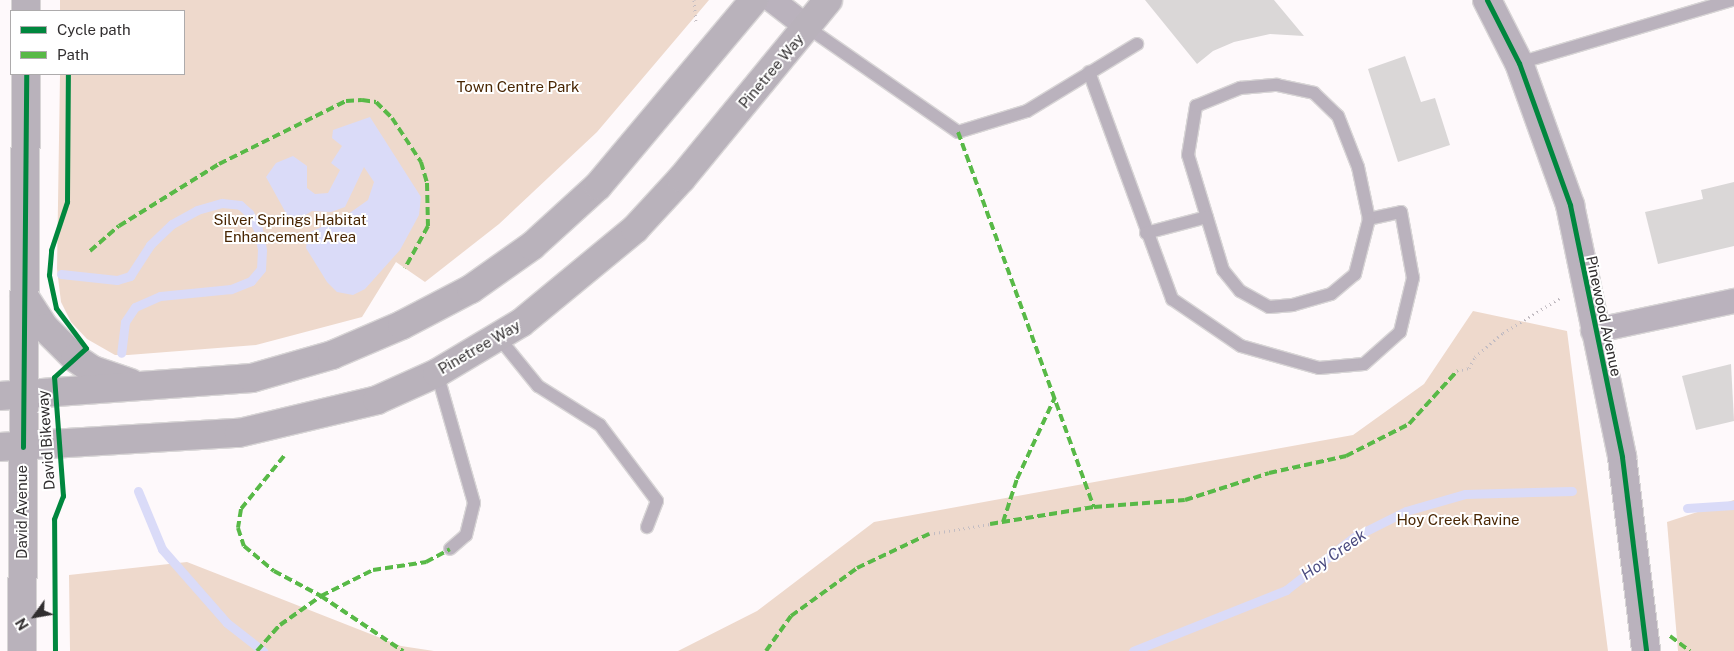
<!DOCTYPE html>
<style>
body{margin:0}
#map{position:relative;width:1734px;height:651px;overflow:hidden;background:#fef9fb;font-family:"Public Sans",sans-serif}
div>[style]{position:absolute}
[style*='--x']{left:calc(var(--x)*1px);top:calc(var(--y)*1px);width:calc(var(--w)*1px);rotate:calc(var(--a)*1deg)}
.green>*{inset:0;background:#eed9cc}
.water>*{inset:0;background:#dadbf8}
.stream>*{height:9px;margin:-4.5px;padding:0 4.5px;transform-origin:4.5px;border-radius:4.5px;background:#dadbf8}
.building>*{inset:0;background:#dad7d7}
.path>*{height:3px;margin-top:-1.5px;transform-origin:0;background:repeating-linear-gradient(90deg,#c2bcc2 0 1px,transparent 0 5px)}
.roads{filter:drop-shadow(1px 0 #d8d5d6) drop-shadow(-1px 0 #d8d5d6) drop-shadow(0 1px #d8d5d6) drop-shadow(0 -1px #d8d5d6)}
.service>*{height:12px;margin:-6px;padding:0 6px;transform-origin:6px;border-radius:6px;background:#bab2bd}
.minor>*{height:24px;margin:-12px;padding:0 12px;transform-origin:12px;border-radius:12px;background:#bab2bd}
.tertiary>*{height:28px;margin:-14px;padding:0 14px;transform-origin:14px;border-radius:14px;background:#bab2bd}
.secondary>*{height:28px;margin:-14px;padding:0 14px;transform-origin:14px;border-radius:14px;background:#b9b2bb}
.quiet>*{height:4px;margin-top:-2px;transform-origin:0;background:repeating-linear-gradient(90deg,#58b947 0 8px,transparent 0 12px)}
.cycleway>*{height:5px;margin:-2.5px;padding:0 2.5px;transform-origin:2.5px;border-radius:2.5px;background:#00873e}
span{translate:-50% -50%;white-space:nowrap;text-align:center;line-height:1.15;-webkit-text-stroke:4px #fff;paint-order:stroke}
.street-label{font-size:15px;color:#312e2f}
.park-label{font-size:15px;color:#492603}
.water-label{font-size:16px;color:#4c4c81;font-style:italic}
.legend{position:absolute;left:10px;top:10px;width:175px;height:65px;box-sizing:border-box;background:#fff;border:1px solid #adabac;margin:0;padding:6px 9px;list-style:none;font-size:15px;color:#312e2f}
.legend li{display:flex;align-items:center;gap:10px;height:25px}
.legend b{width:25px;border:1px solid #adabac}
.north{position:absolute;left:10px;top:591px;width:50px;height:50px;-webkit-text-stroke:4px #fff;paint-order:stroke;rotate:238deg;font-size:14px;font-weight:700;line-height:20px;text-align:center;color:#312e2f}
.north::after{content:'';display:block;margin:auto;width:18px;height:22px;background:#312e2f;clip-path:polygon(50% 0,100% 100%,50% 72%,0 100%)}
</style>
<div id="map">
<div class="green">
<div style="clip-path:polygon(60px 0,709px 0,597px 132px,499px 224px,425px 282px,396px 262px,362px 317px,256px 345px,128px 355px,115px 355px,87px 339px,71px 322px,61px 302px,57px 269px,60px 74px,184px 74px,184px 11px,60px 11px)"></div>
<div style="clip-path:polygon(1473px 311px,1567px 331px,1608px 651px,678px 651px,757px 611px,874px 522px,1353px 435px,1424px 384px)"></div>
<div style="clip-path:polygon(1734px 500px,1734px 651px,1678px 651px,1667px 522px)"></div>
<div style="clip-path:polygon(187px 562px,401px 646px,434px 651px,70px 651px,69px 575px)"></div>
</div>
<div class="water">
<div style="clip-path:polygon(370px 117px,421px 197px,419px 215px,400px 250px,365px 289px,353px 295px,337px 292px,327px 282px,306px 248px,308px 233px,344px 217px,368px 200px,374px 182px,364px 167px,345px 207px,331px 212px,312px 211px,299px 219px,287px 215px,266px 177px,276px 163px,293px 156px,307px 166px,307px 188px,315px 194px,328px 193px,340px 170px,331px 163px,342px 146px,332px 138px,333px 130px)"></div>
</div>
<div class="stream">
<div style="--x:61;--y:274;--w:56;--a:6.1"></div>
<div style="--x:117;--y:280;--w:14;--a:-17"></div>
<div style="--x:130;--y:276;--w:37;--a:-57"></div>
<div style="--x:150;--y:245;--w:30;--a:-44"></div>
<div style="--x:172;--y:224;--w:29;--a:-29"></div>
<div style="--x:197;--y:210;--w:26;--a:-16"></div>
<div style="--x:222;--y:203;--w:18;--a:6"></div>
<div style="--x:240;--y:205;--w:12;--a:42"></div>
<div style="--x:249;--y:213;--w:18;--a:61"></div>
<div style="--x:258;--y:229;--w:21;--a:79"></div>
<div style="--x:262;--y:250;--w:19;--a:93"></div>
<div style="--x:261;--y:269;--w:16;--a:130"></div>
<div style="--x:251;--y:281;--w:22;--a:158"></div>
<div style="--x:231;--y:289;--w:71;--a:174.4"></div>
<div style="--x:160;--y:296;--w:27;--a:156"></div>
<div style="--x:135;--y:307;--w:18;--a:124"></div>
<div style="--x:125;--y:322;--w:31;--a:97"></div>
<div style="--x:138;--y:491;--w:63;--a:67.5"></div>
<div style="--x:162;--y:549;--w:98;--a:48.7"></div>
<div style="--x:227;--y:623;--w:46;--a:37.9"></div>
<div style="--x:1687;--y:508;--w:47;--a:-3.7"></div>
<div style="--x:1133;--y:651;--w:165;--a:-21.7"></div>
<div style="--x:1286;--y:590;--w:86;--a:-37.9"></div>
<div style="--x:1354;--y:537;--w:58;--a:-26.6"></div>
<div style="--x:1406;--y:511;--w:61;--a:-16.1"></div>
<div style="--x:1465;--y:494;--w:107;--a:-1.6"></div>
</div>
<div class="building">
<div style="clip-path:polygon(1145px 0,1274px 0,1304px 36px,1270px 34px,1234px 42px,1213px 51px,1197px 64px)"></div>
<div style="clip-path:polygon(1405px 56px,1421px 102px,1435px 98px,1450px 145px,1398px 162px,1368px 69px)"></div>
<div style="clip-path:polygon(1734px 182px,1734px 246px,1658px 264px,1645px 212px,1703px 199px,1701px 190px)"></div>
<div style="clip-path:polygon(1731px 364px,1734px 421px,1696px 430px,1682px 376px)"></div>
</div>
<div class="path">
<div style="--x:694;--y:0;--w:23;--a:85"></div>
<div style="--x:1457;--y:371;--w:12;--a:-14"></div>
<div style="--x:1469;--y:368;--w:13;--a:-61"></div>
<div style="--x:1475;--y:357;--w:37;--a:-41"></div>
<div style="--x:1503;--y:333;--w:67;--a:-31.6"></div>
<div style="--x:929;--y:534;--w:62;--a:-9.3"></div>
</div>
<div class="roads">
<div class="service">
<div style="--x:807;--y:27;--w:184;--a:34.8"></div>
<div style="--x:958;--y:132;--w:72;--a:-16.9"></div>
<div style="--x:1027;--y:111;--w:129;--a:-31.3"></div>
<div style="--x:1519;--y:63;--w:222;--a:-16.5"></div>
<div style="--x:1089;--y:72;--w:242;--a:69.9"></div>
<div style="--x:1172;--y:299;--w:83;--a:34.3"></div>
<div style="--x:1241;--y:346;--w:81;--a:15.8"></div>
<div style="--x:1319;--y:368;--w:45;--a:-5.1"></div>
<div style="--x:1364;--y:364;--w:48;--a:-41.6"></div>
<div style="--x:1400;--y:332;--w:56;--a:-76.5"></div>
<div style="--x:1413;--y:278;--w:67;--a:-100.3"></div>
<div style="--x:1401;--y:212;--w:33;--a:168"></div>
<div style="--x:1277;--y:85;--w:38;--a:12"></div>
<div style="--x:1314;--y:93;--w:33;--a:44"></div>
<div style="--x:1338;--y:116;--w:55;--a:68.6"></div>
<div style="--x:1358;--y:167;--w:53;--a:78.1"></div>
<div style="--x:1369;--y:219;--w:57;--a:104.3"></div>
<div style="--x:1355;--y:274;--w:31;--a:140"></div>
<div style="--x:1331;--y:294;--w:40;--a:164"></div>
<div style="--x:1293;--y:305;--w:24;--a:175"></div>
<div style="--x:1269;--y:307;--w:33;--a:-151"></div>
<div style="--x:1240;--y:291;--w:27;--a:-129"></div>
<div style="--x:1223;--y:270;--w:120;--a:-106.9"></div>
<div style="--x:1188;--y:155;--w:50;--a:-80.7"></div>
<div style="--x:1196;--y:106;--w:48;--a:-22.2"></div>
<div style="--x:1240;--y:88;--w:37;--a:-5"></div>
<div style="--x:1146;--y:233;--w:63;--a:-14.7"></div>
<div style="--x:499;--y:338;--w:62;--a:50.9"></div>
<div style="--x:538;--y:386;--w:73;--a:32.2"></div>
<div style="--x:600;--y:425;--w:95;--a:53.1"></div>
<div style="--x:657;--y:501;--w:28;--a:111"></div>
<div style="--x:437;--y:373;--w:135;--a:74.1"></div>
<div style="--x:474;--y:503;--w:33;--a:104"></div>
<div style="--x:466;--y:535;--w:21;--a:139"></div>
</div>
<div class="minor">
<div style="--x:772;--y:0;--w:44;--a:37.6"></div>
<div style="--x:1593;--y:331;--w:144;--a:-12"></div>
</div>
<div class="tertiary">
<div style="--x:1487;--y:0;--w:71;--a:63.1"></div>
<div style="--x:1519;--y:63;--w:151;--a:70.2"></div>
<div style="--x:1570;--y:205;--w:257;--a:78.3"></div>
<div style="--x:1622;--y:457;--w:195;--a:82.9"></div>
</div>
<div class="secondary">
<div style="--x:26;--y:11;--w:11;--a:-90"></div>
<div style="--x:24;--y:296;--w:38;--a:57"></div>
<div style="--x:45;--y:328;--w:42;--a:45"></div>
<div style="--x:75;--y:358;--w:22;--a:34"></div>
<div style="--x:93;--y:370;--w:40;--a:18.9"></div>
<div style="--x:0;--y:396;--w:253;--a:-4.1"></div>
<div style="--x:252;--y:378;--w:83;--a:-16"></div>
<div style="--x:332;--y:355;--w:76;--a:-23.2"></div>
<div style="--x:402;--y:325;--w:78;--a:-27.6"></div>
<div style="--x:471;--y:289;--w:75;--a:-35.2"></div>
<div style="--x:532;--y:246;--w:89;--a:-42.3"></div>
<div style="--x:598;--y:186;--w:243;--a:-50"></div>
<div style="--x:0;--y:447;--w:239;--a:-3.4"></div>
<div style="--x:239;--y:433;--w:142;--a:-13.4"></div>
<div style="--x:377;--y:400;--w:66;--a:-24.2"></div>
<div style="--x:437;--y:373;--w:98;--a:-30.8"></div>
<div style="--x:521;--y:323;--w:148;--a:-39.5"></div>
<div style="--x:635;--y:229;--w:69;--a:-47.3"></div>
<div style="--x:682;--y:178;--w:230;--a:-50.6"></div>
<div style="--x:22;--y:651;--w:577;--a:-89.6"></div>
</div>
</div>
<div class="quiet">
<div style="--x:958;--y:132;--w:399;--a:70.1"></div>
<div style="--x:90;--y:251;--w:38;--a:-41"></div>
<div style="--x:119;--y:226;--w:118;--a:-31.8"></div>
<div style="--x:219;--y:164;--w:142;--a:-26.4"></div>
<div style="--x:346;--y:101;--w:16;--a:-4"></div>
<div style="--x:362;--y:100;--w:14;--a:8"></div>
<div style="--x:376;--y:102;--w:23;--a:45"></div>
<div style="--x:392;--y:118;--w:53;--a:56.6"></div>
<div style="--x:421;--y:162;--w:22;--a:74"></div>
<div style="--x:427;--y:183;--w:43;--a:88.7"></div>
<div style="--x:428;--y:226;--w:48;--a:118.7"></div>
<div style="--x:284;--y:456;--w:68;--a:129.1"></div>
<div style="--x:241;--y:509;--w:19;--a:99"></div>
<div style="--x:238;--y:528;--w:19;--a:72"></div>
<div style="--x:244;--y:546;--w:39;--a:40"></div>
<div style="--x:274;--y:571;--w:53;--a:28"></div>
<div style="--x:321;--y:596;--w:99;--a:33.9"></div>
<div style="--x:1003;--y:522;--w:45;--a:-72"></div>
<div style="--x:1017;--y:479;--w:90;--a:-65.1"></div>
<div style="--x:990;--y:524;--w:105;--a:-9.3"></div>
<div style="--x:1094;--y:507;--w:91;--a:-4.4"></div>
<div style="--x:1185;--y:500;--w:88;--a:-17.8"></div>
<div style="--x:1269;--y:473;--w:79;--a:-12.4"></div>
<div style="--x:1346;--y:456;--w:71;--a:-26.9"></div>
<div style="--x:1409;--y:424;--w:72;--a:-47.8"></div>
<div style="--x:1670;--y:636;--w:25;--a:37"></div>
<div style="--x:257;--y:651;--w:35;--a:-49"></div>
<div style="--x:280;--y:625;--w:50;--a:-35.3"></div>
<div style="--x:321;--y:596;--w:58;--a:-26.6"></div>
<div style="--x:373;--y:570;--w:54;--a:-8.6"></div>
<div style="--x:426;--y:562;--w:27;--a:-28"></div>
<div style="--x:766;--y:651;--w:43;--a:-54.5"></div>
<div style="--x:791;--y:616;--w:82;--a:-36"></div>
<div style="--x:857;--y:568;--w:80;--a:-25.3"></div>
</div>
<div class="cycleway">
<div style="--x:1487;--y:0;--w:71;--a:63.1"></div>
<div style="--x:1519;--y:63;--w:151;--a:70.2"></div>
<div style="--x:1570;--y:205;--w:257;--a:78.3"></div>
<div style="--x:1622;--y:457;--w:195;--a:82.9"></div>
<div style="--x:23;--y:447;--w:373;--a:-89.5"></div>
<div style="--x:55;--y:651;--w:132;--a:-90.4"></div>
<div style="--x:54;--y:519;--w:25;--a:-69"></div>
<div style="--x:63;--y:496;--w:119;--a:-94.3"></div>
<div style="--x:54;--y:377;--w:43;--a:-42.2"></div>
<div style="--x:86;--y:348;--w:50;--a:-126.9"></div>
<div style="--x:56;--y:308;--w:34;--a:-102"></div>
<div style="--x:49;--y:275;--w:25;--a:-85"></div>
<div style="--x:51;--y:250;--w:51;--a:-71.6"></div>
<div style="--x:67;--y:202;--w:128;--a:-89.6"></div>
</div>
<div class="street-label">
<span style="left:771px;top:71px;rotate:-50deg">Pinetree Way</span>
<span style="left:1604px;top:316px;rotate:78deg">Pinewood Avenue</span>
<span style="left:479px;top:347px;rotate:-30deg">Pinetree Way</span>
<span style="left:46px;top:440px;rotate:-94deg">David Bikeway</span>
<span style="left:22px;top:512px;rotate:-90deg">David Avenue</span>
</div>
<div class="park-label">
<span style="left:518px;top:87px">Town Centre Park</span>
<span style="left:290px;top:228px">Silver Springs Habitat<br>Enhancement Area</span>
<span style="left:1458px;top:520px">Hoy Creek Ravine</span>
</div>
<div class="water-label">
<span style="left:1334px;top:555px;rotate:-35deg">Hoy Creek</span>
</div>
<ul class="legend">
<li><b style="height:6px;background:#00873e"></b>Cycle path</li>
<li><b style="height:6px;background:#58b947"></b>Path</li>
</ul>
<div class="north">N</div>
</div>
